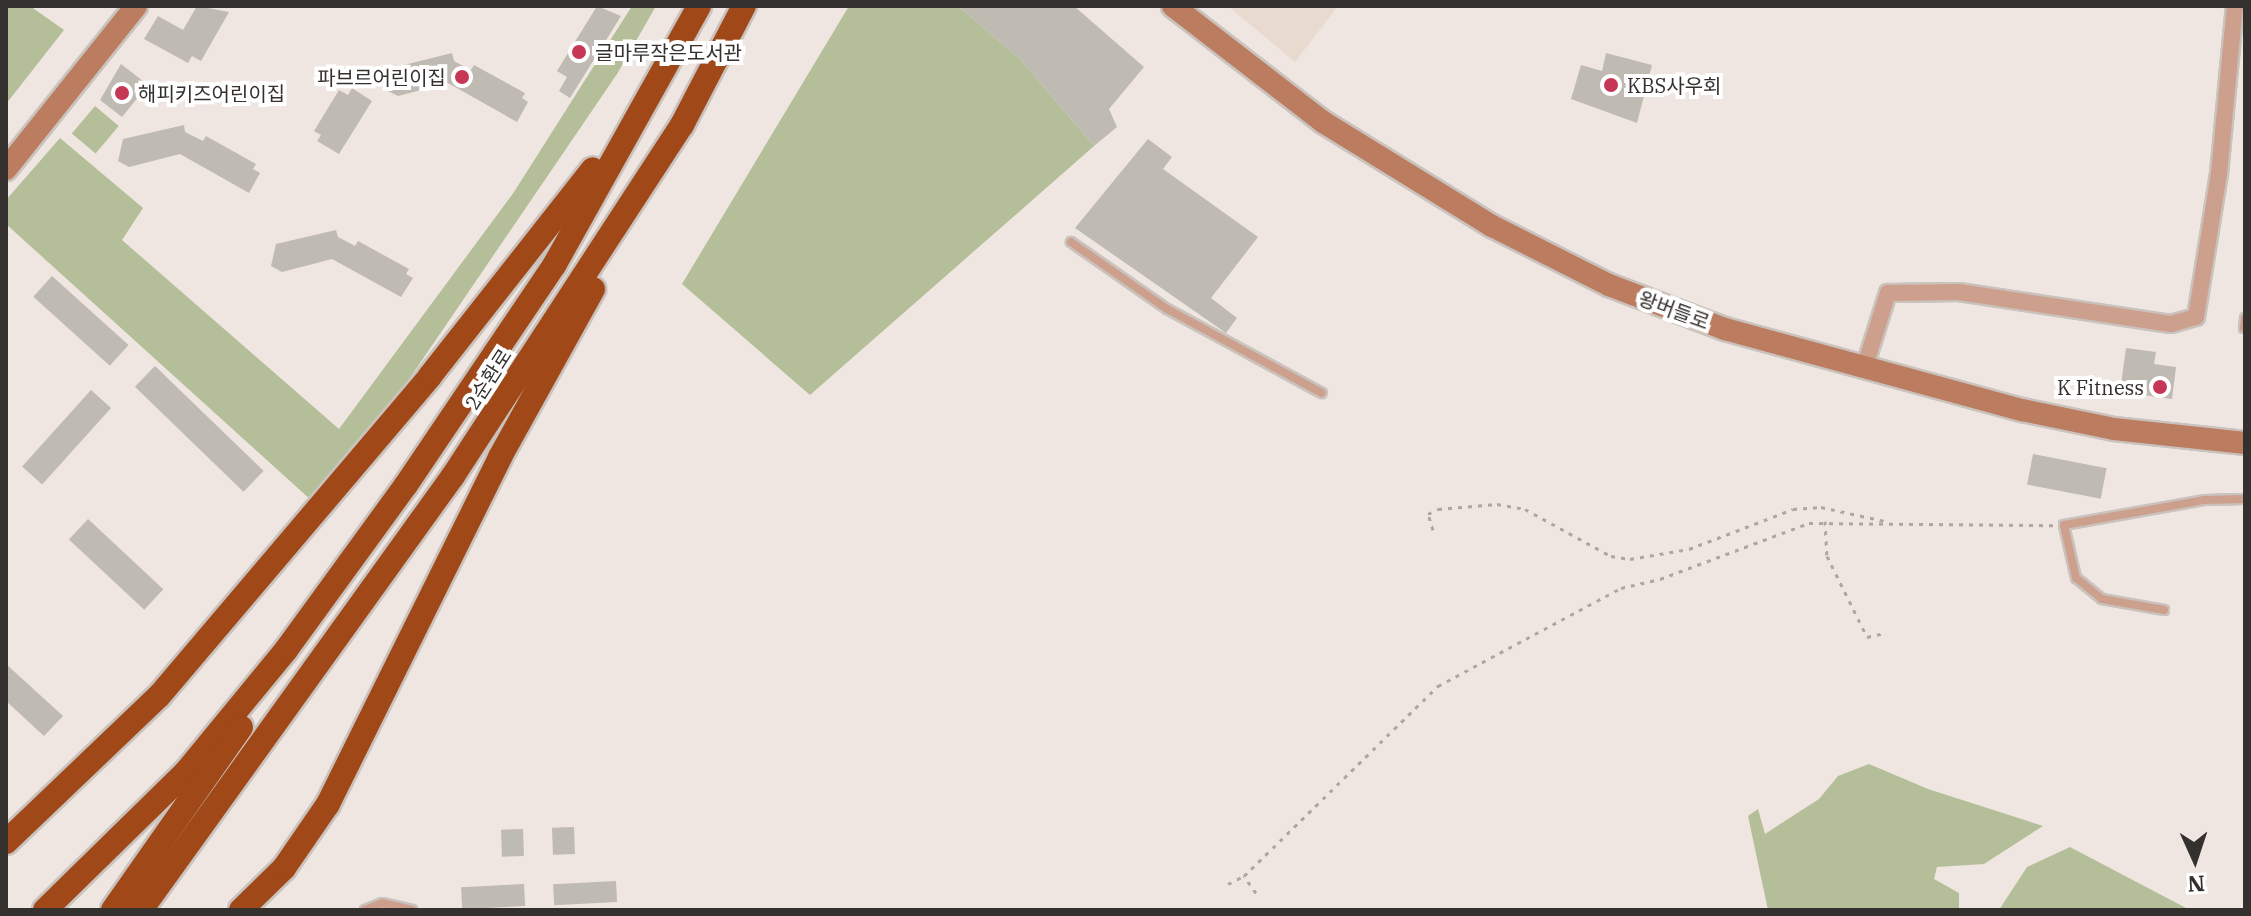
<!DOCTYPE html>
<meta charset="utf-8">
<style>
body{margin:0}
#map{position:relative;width:2251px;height:916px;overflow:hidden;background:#efe6e1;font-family:"IBM Plex Serif","Noto Sans KR",serif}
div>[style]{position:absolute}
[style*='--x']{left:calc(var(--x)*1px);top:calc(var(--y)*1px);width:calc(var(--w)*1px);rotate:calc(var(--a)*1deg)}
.built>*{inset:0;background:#e9dacf}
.green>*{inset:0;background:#b4be98;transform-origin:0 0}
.building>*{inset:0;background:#bfbab2;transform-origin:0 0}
.path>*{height:3px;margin-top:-1.5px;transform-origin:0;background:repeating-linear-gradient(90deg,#ada6a2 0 4px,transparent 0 10px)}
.roads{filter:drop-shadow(2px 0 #cac2bd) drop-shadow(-2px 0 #cac2bd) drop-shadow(0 2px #cac2bd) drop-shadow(0 -2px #cac2bd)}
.lane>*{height:8px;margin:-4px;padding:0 4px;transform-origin:4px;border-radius:4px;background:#cca08d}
.street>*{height:16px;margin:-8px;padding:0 8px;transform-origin:8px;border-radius:8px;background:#cca08d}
.secondary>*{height:22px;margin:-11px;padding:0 11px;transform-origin:11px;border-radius:11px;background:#bb7c5f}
.highway>*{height:24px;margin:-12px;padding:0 12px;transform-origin:12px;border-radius:12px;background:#a04818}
.dots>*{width:22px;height:22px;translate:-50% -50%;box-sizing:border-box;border:4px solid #fff;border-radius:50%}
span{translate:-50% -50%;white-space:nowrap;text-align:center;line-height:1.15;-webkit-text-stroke:8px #fff;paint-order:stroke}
.poi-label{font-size:20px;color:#34302e}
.left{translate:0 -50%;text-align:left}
.right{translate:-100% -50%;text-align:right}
.street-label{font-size:20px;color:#34302e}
.frame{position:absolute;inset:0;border:8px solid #34302e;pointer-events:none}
.north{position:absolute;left:2155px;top:820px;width:80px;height:80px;-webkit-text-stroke:6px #fff;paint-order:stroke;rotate:177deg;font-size:22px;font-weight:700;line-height:32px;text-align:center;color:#34302e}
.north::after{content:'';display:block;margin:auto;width:28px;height:36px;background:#34302e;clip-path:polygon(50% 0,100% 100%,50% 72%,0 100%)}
</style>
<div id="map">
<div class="built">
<div style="clip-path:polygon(1228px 6px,1338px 6px,1295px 62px)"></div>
</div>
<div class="green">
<div style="clip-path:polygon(6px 6px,30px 6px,64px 30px,6px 104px)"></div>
<div style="clip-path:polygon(632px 6px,656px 6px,617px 74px,401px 391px,311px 500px,6px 224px,6px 200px,60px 138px,143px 208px,122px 240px,339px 429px,514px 192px)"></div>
<div style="clip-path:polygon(849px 6px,958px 6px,1020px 59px,1094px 146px,810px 395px,682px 284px)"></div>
<div style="left:95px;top:106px;width:31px;height:36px;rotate:40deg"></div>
<div style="clip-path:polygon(1869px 764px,1928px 789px,2043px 826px,1984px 864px,1937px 867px,1934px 879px,1959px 893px,1959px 910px,1768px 910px,1748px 816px,1758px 809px,1765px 834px,1819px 799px,1838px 776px)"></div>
<div style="clip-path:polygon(2070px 847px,2186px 908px,2186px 910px,1999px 910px,2027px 867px)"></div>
</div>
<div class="building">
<div style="clip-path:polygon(197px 6px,229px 12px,201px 61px,192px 56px,188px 63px,144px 39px,158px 16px,183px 30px)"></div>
<div style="clip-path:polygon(597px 6px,621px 16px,570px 98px,559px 91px,567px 77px,557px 71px)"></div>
<div style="clip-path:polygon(958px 6px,1074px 6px,1144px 67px,1109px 109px,1117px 127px,1094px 146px,1020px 59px)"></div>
<div style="clip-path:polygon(452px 53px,454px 61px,471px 70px,474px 65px,525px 93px,522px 98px,528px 102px,517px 122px,448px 83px,398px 96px,386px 90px,392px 68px)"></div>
<div style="clip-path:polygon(1606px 53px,1652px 65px,1637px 123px,1571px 99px,1581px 65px,1602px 71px)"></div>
<div style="clip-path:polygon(121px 64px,148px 85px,122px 117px,100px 100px)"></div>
<div style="clip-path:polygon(352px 88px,372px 101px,339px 154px,317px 141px,321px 135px,314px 131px,339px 90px,348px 95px)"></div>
<div style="clip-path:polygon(184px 125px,185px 132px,203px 141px,206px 136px,256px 164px,253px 169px,260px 173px,249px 193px,180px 154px,129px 167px,118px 161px,123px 139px)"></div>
<div style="clip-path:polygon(1148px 139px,1172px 157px,1163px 169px,1258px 237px,1211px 298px,1237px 318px,1226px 333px,1075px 228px)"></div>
<div style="clip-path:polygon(336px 230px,338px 237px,355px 246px,358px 241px,409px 269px,406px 274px,413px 278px,401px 297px,332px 259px,282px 272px,271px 266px,276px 244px)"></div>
<div style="left:52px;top:276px;width:103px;height:28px;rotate:42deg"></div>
<div style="clip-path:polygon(2126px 348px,2156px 352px,2154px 364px,2176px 367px,2172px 399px,2120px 392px)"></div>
<div style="left:155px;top:366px;width:151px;height:29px;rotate:44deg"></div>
<div style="left:91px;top:390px;width:27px;height:103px;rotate:42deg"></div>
<div style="left:2033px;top:454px;width:75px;height:31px;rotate:11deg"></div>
<div style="left:88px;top:519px;width:103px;height:28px;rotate:43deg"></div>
<div style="clip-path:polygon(6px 664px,63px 716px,44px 736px,6px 701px)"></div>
<div style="left:574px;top:827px;width:27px;height:22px;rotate:88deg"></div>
<div style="left:523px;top:829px;width:27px;height:22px;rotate:88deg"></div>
<div style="left:616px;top:881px;width:21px;height:63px;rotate:87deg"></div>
<div style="left:524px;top:884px;width:22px;height:63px;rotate:87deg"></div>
</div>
<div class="path">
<div style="--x:1825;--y:521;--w:35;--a:87"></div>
<div style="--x:1827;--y:556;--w:90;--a:63.7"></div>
<div style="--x:1867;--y:637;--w:17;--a:-13"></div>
<div style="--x:1433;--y:530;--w:17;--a:-107"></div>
<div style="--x:1428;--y:514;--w:11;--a:-27"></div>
<div style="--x:1438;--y:509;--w:59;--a:-4.8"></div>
<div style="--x:1497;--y:504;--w:28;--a:10"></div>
<div style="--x:1525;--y:509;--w:98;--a:28.7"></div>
<div style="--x:1611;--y:556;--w:19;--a:9"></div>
<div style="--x:1630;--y:559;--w:60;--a:-9.6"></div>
<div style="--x:1689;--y:549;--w:111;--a:-21"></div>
<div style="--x:1793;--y:509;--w:28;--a:-4"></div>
<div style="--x:1821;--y:507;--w:65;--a:12.5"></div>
<div style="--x:1228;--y:884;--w:18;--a:-27"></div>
<div style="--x:1256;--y:893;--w:21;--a:-125"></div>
<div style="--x:1244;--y:876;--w:272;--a:-44.4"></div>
<div style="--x:1438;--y:686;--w:208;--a:-28.2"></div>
<div style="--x:1621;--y:588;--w:40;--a:-13"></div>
<div style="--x:1660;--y:579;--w:159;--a:-20.6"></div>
<div style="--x:1809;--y:523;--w:244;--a:0.5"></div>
</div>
<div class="roads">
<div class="lane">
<div style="--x:1071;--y:242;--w:117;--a:34.9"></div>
<div style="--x:1167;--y:309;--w:176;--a:28.5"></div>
<div style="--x:2244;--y:328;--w:10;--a:-84"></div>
<div style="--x:2164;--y:610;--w:63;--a:-169.9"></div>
<div style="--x:2102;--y:599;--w:33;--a:-141"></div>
<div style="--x:2076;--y:578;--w:54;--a:-102.8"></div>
<div style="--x:2064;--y:525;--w:142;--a:-10.1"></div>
<div style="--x:2204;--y:500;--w:41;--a:-1.4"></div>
<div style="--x:365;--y:910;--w:18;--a:-22"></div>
<div style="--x:382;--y:903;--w:31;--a:13"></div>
</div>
<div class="street">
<div style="--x:1864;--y:369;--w:80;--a:-72.5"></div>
<div style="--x:1888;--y:293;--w:71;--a:-0.8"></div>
<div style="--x:1959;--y:292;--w:214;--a:8.6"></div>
<div style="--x:2171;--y:324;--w:26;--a:-16"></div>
<div style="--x:2196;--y:317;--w:145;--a:-80.9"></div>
<div style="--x:2219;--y:174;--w:169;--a:-84.6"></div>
</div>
<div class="secondary">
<div style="--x:1173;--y:6;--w:190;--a:37.7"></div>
<div style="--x:1323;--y:122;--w:198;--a:31.6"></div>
<div style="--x:1492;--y:226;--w:131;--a:26.8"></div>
<div style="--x:1609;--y:285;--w:124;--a:20.8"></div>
<div style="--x:1725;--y:329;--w:308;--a:15.3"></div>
<div style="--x:2022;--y:410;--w:94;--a:11.7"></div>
<div style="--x:2114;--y:429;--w:132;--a:6.1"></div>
<div style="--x:6;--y:169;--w:208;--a:-51.4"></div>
</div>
<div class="highway">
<div style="--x:6;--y:842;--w:211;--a:-43.7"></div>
<div style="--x:159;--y:696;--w:419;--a:-49.7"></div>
<div style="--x:430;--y:376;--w:263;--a:-51.8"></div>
<div style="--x:45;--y:910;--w:196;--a:-44.4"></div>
<div style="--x:185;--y:773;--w:159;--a:-50.6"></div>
<div style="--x:286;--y:650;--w:204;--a:-54"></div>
<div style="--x:406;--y:485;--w:267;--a:-56"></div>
<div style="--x:555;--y:264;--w:295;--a:-60.8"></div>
<div style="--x:113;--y:910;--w:223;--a:-55"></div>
<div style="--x:141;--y:910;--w:535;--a:-54.29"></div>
<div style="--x:453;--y:476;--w:419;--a:-56.9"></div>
<div style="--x:682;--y:125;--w:134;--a:-62.5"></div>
<div style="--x:241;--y:910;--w:60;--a:-44.3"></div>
<div style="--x:284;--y:868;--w:78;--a:-55.5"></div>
<div style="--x:328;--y:804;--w:387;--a:-63.6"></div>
<div style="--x:500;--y:457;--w:192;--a:-61"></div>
</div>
</div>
<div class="dots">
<div style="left:579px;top:52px;background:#c63655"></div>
<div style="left:462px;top:77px;background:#c63655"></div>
<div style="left:1611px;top:85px;background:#c63655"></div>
<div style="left:122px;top:93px;background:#c63655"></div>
<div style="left:2160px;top:387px;background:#c63655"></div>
</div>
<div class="poi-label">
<span class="left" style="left:595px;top:52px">글마루작은도서관</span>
<span class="right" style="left:446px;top:77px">파브르어린이집</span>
<span class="left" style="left:1627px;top:85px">KBS사우회</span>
<span class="left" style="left:138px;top:93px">해피키즈어린이집</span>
<span class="right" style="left:2144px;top:387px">K Fitness</span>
</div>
<div class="street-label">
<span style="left:1674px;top:310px;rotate:20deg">왕버들로</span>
<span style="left:488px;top:379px;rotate:-57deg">2순환로</span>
</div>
<div class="frame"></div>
<div class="north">N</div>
</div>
